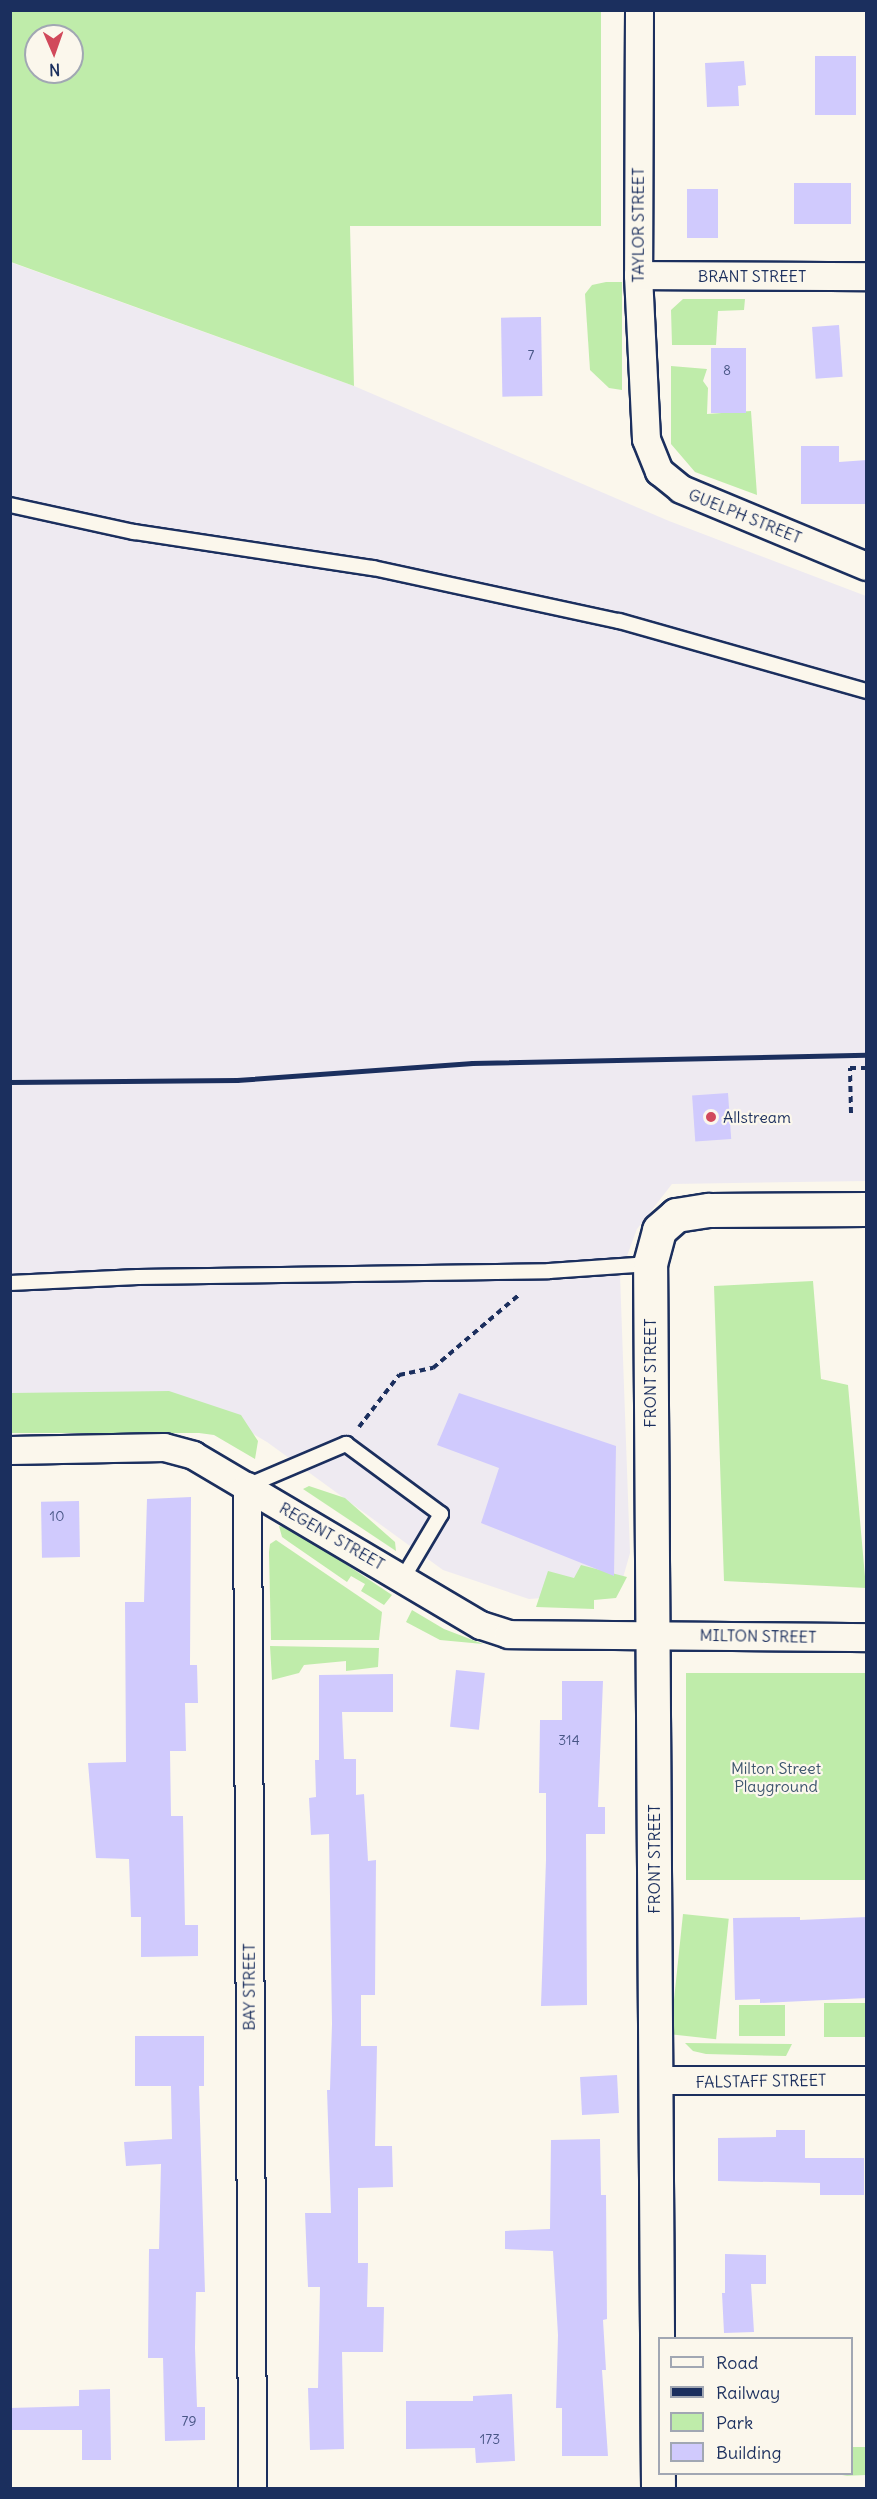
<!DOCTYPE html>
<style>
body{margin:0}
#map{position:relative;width:877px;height:2499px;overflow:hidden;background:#fbf7ec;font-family:Delius,sans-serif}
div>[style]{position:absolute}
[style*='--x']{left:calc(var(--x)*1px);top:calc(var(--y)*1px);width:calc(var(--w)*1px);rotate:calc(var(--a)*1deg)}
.built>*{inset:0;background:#eeeaf1}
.green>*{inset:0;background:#bfecaa;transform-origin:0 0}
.building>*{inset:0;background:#d0cafd;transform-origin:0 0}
.path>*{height:4px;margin-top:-2px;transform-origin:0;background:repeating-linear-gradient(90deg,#1b2f5e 0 6px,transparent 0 10.5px)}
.roads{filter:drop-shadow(2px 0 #1b2f5e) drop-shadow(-2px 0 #1b2f5e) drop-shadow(0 2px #1b2f5e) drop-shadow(0 -2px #1b2f5e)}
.service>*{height:14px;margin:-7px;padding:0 7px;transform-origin:7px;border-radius:7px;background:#fbf7ec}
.minor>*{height:27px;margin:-13.5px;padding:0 13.5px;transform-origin:13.5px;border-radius:13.5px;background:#fbf7ec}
.tertiary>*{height:33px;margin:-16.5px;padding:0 16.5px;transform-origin:16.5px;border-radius:16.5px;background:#fbf7ec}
.rail>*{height:4.5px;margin:-2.25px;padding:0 2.25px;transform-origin:2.25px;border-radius:2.25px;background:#1b2f5e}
.dots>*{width:16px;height:16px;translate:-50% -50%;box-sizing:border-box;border:3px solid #fbf7ec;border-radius:50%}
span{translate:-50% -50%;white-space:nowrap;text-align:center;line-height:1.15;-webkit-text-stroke:4.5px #fbf7ec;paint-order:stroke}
.number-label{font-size:14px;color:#485686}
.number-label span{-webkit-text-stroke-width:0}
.street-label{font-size:16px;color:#1b2f5e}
.poi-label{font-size:16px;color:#1b2f5e}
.left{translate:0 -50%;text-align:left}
.park-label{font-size:16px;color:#3c556d}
.frame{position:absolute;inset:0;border:12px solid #1b2f5e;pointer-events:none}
.legend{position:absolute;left:658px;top:2337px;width:195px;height:138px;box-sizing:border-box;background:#fbf7ec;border:2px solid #a1a7b3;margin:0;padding:8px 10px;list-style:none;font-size:18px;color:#1b2f5e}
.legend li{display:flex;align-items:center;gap:12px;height:30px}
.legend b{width:30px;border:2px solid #a1a7b3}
.north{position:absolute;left:24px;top:24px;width:60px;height:60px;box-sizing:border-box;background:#fbf7ec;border:2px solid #a1a7b3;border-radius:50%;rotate:178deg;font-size:16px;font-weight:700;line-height:24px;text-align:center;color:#1b2f5e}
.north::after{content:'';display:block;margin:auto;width:21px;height:27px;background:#d1495b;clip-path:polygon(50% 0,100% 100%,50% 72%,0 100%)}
</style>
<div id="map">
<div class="built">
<div style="clip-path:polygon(10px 262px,354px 386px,669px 521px,866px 596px,866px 1181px,672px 1184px,637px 1229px,620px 1275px,630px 1553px,619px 1592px,529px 1599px,443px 1570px,267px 1442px,219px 1414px,11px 1416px)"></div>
</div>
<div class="green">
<div style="clip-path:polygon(evenodd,10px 11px,601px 11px,601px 226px,350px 226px,354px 386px,11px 262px,10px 11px,36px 36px,72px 36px,72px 72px,36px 72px,36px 36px)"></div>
<div style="clip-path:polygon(606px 282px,622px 282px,622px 390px,609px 388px,590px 370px,585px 294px,592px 285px)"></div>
<div style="clip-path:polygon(683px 299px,745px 299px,744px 310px,718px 311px,716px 345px,672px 345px,671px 310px)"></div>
<div style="clip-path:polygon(671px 366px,707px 369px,703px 381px,708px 388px,707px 414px,751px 411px,757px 495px,695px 472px,671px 444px)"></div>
<div style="clip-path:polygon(813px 1281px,821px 1379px,848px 1385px,866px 1588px,724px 1581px,714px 1286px)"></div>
<div style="clip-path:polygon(169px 1391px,241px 1415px,258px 1441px,255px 1459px,214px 1435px,199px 1433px,11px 1433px,11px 1393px)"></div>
<div style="clip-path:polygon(309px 1486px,345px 1498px,395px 1542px,396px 1551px,303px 1489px)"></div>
<div style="clip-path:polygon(279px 1526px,293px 1529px,392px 1595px,384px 1605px,361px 1591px,365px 1584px,351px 1576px,347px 1582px,289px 1542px,282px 1537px)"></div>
<div style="clip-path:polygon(276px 1540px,382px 1612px,379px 1640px,271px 1640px,269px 1552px,270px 1544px)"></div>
<div style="clip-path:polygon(581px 1565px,627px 1577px,616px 1598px,594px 1600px,594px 1609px,536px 1607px,548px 1571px,574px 1578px)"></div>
<div style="clip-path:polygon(412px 1610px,444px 1629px,483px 1644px,440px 1640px,406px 1622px)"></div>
<div style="clip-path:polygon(270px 1646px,379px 1648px,378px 1667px,346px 1671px,346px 1661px,304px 1665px,299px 1673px,272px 1680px)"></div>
<div style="left:866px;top:1673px;width:207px;height:180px;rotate:90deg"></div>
<div style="left:683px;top:1914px;width:46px;height:121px;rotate:6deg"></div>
<div style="left:824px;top:2003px;width:42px;height:34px"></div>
<div style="left:739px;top:2005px;width:46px;height:31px"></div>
<div style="clip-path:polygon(685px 2043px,792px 2044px,786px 2056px,706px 2054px,693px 2051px)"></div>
<div style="clip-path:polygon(852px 2447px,866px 2447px,866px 2475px,842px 2476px,852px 2474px)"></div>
</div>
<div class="building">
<div style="left:815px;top:56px;width:41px;height:59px"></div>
<div style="clip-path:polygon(744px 61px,746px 85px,738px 86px,739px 106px,707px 107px,705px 63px)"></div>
<div style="left:794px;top:183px;width:57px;height:41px"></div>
<div style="left:687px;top:189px;width:31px;height:49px"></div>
<div style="left:541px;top:317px;width:79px;height:40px;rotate:89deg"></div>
<div style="left:839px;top:325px;width:52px;height:27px;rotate:86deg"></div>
<div style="left:711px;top:348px;width:35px;height:65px"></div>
<div style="clip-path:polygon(801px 446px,839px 446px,839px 462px,867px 460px,867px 504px,801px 504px)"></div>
<div style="left:728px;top:1093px;width:46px;height:36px;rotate:86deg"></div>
<div style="clip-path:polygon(459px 1393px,616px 1446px,614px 1576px,481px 1523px,499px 1468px,437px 1445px)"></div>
<div style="clip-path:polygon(191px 1497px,190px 1665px,197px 1665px,198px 1703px,185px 1703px,186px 1751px,170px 1751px,171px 1816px,183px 1816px,185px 1925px,198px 1925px,198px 1956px,141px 1957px,141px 1917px,131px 1917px,129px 1859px,96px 1858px,88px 1763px,126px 1762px,125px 1602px,144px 1602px,147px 1499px)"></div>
<div style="left:79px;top:1501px;width:56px;height:38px;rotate:89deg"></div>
<div style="left:456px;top:1670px;width:29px;height:57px;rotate:6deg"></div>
<div style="clip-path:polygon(393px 1674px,393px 1712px,342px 1712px,344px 1759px,356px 1759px,356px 1795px,364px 1794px,368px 1861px,376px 1860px,375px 1995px,361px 1995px,361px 2046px,377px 2046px,375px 2146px,392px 2146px,393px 2187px,358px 2188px,358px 2263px,368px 2263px,367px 2307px,384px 2307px,383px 2352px,342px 2352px,344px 2449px,310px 2450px,308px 2388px,318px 2388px,320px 2287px,308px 2287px,305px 2213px,331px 2213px,327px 2090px,330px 2090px,332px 2024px,329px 1834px,311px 1835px,309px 1798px,316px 1797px,315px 1760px,319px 1760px,319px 1675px)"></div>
<div style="clip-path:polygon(562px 1681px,603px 1681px,598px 1807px,605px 1807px,605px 1834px,586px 1834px,587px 2005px,541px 2006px,546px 1860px,546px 1793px,539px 1793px,540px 1720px,562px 1720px)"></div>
<div style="clip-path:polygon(800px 1917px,800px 1920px,867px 1917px,867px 1998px,760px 2003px,760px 1999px,735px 2000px,733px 1918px)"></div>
<div style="clip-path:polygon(135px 2036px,204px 2036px,204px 2086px,199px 2086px,205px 2292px,196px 2292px,195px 2348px,197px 2407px,205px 2407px,205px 2440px,165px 2441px,163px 2358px,148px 2358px,149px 2249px,159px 2249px,161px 2164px,126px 2166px,124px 2142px,172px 2139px,171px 2086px,135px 2086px)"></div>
<div style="left:617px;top:2075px;width:38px;height:37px;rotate:87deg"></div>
<div style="clip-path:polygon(776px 2130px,805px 2130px,805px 2158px,864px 2158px,864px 2195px,820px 2195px,820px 2183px,718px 2181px,718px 2138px,776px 2137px)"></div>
<div style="clip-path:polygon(600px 2139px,601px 2195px,606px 2195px,607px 2319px,603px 2320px,606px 2370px,602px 2370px,608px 2456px,562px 2456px,562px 2408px,556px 2408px,558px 2335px,553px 2251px,505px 2249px,505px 2231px,550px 2229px,551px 2140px)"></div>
<div style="clip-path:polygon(725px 2254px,766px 2255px,766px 2284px,751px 2284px,754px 2332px,724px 2333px,722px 2293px,725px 2293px)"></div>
<div style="clip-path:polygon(110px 2389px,111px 2460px,82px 2460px,82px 2430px,10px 2430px,10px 2408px,79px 2406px,79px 2390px)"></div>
<div style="clip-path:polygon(512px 2394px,515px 2461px,476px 2463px,475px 2448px,406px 2449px,406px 2401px,473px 2401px,473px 2396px)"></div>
</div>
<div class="path">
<div style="--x:851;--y:1113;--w:45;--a:-91.3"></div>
<div style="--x:850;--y:1068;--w:16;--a:0"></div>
<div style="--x:359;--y:1427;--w:66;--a:-52.4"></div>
<div style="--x:399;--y:1375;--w:35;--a:-12"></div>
<div style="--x:433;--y:1368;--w:114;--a:-40.4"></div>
</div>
<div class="roads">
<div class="service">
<div style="--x:10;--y:505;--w:127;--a:12.3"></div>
<div style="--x:134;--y:532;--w:242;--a:8.6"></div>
<div style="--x:373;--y:568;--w:252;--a:12.2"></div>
<div style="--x:619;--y:621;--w:257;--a:15.8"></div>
<div style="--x:10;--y:1283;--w:128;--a:-2.7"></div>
<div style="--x:138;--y:1277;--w:411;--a:-0.8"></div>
<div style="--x:549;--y:1271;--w:101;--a:-4"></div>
<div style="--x:247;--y:1486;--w:108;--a:-23"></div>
<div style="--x:346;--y:1444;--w:118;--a:36.4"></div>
<div style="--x:441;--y:1514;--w:74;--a:120.7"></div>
</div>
<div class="minor">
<div style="--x:639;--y:10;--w:265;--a:90.2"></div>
<div style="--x:638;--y:275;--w:164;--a:87.2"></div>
<div style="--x:646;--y:439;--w:35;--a:68"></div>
<div style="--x:659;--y:471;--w:28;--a:39"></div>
<div style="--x:681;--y:489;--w:200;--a:22.6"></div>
<div style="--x:638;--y:275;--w:228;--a:0.3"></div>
<div style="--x:10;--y:1450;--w:154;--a:-1.1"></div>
<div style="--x:164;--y:1447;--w:30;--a:15"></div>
<div style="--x:193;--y:1455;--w:334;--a:30.6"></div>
<div style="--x:481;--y:1625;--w:28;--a:18"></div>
<div style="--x:508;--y:1634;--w:358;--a:0.5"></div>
<div style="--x:247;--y:1486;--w:1002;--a:89.71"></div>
<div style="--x:655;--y:2080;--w:211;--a:0"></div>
</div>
<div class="tertiary">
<div style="--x:658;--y:2488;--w:1224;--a:-90.37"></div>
<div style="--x:650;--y:1264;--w:35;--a:-75"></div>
<div style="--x:659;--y:1230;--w:23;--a:-41"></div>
<div style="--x:676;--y:1215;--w:33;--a:-9"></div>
<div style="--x:709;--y:1210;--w:157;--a:-0.4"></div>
</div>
</div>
<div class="rail">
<div style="--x:10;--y:1082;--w:227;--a:-0.5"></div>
<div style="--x:237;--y:1080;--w:236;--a:-4.1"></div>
<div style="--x:472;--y:1063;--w:394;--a:-1.2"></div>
</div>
<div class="dots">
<div style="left:711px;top:1117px;background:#d1495b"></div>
</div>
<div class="number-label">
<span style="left:531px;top:355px">7</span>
<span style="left:727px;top:370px">8</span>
<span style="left:57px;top:1516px">10</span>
<span style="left:569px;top:1740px">314</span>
<span style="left:189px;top:2421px">79</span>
<span style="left:490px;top:2439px">173</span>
</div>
<div class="street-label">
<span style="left:638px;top:225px;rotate:-90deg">TAYLOR STREET</span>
<span style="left:752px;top:276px">BRANT STREET</span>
<span style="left:745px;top:516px;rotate:22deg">GUELPH STREET</span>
<span style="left:650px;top:1373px;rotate:-90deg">FRONT STREET</span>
<span style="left:332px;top:1536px;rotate:30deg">REGENT STREET</span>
<span style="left:758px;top:1636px;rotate:1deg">MILTON STREET</span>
<span style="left:654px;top:1859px;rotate:-90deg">FRONT STREET</span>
<span style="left:249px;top:1987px;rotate:-90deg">BAY STREET</span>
<span style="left:761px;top:2081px;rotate:-1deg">FALSTAFF STREET</span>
</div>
<div class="poi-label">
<span class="left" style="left:723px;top:1117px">Allstream</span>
</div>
<div class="park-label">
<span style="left:776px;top:1777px">Milton Street<br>Playground</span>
</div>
<div class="frame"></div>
<ul class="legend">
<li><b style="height:8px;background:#fbf7ec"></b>Road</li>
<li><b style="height:8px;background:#1b2f5e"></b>Railway</li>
<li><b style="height:16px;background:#bfecaa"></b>Park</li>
<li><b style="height:16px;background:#d0cafd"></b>Building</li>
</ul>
<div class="north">N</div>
</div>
